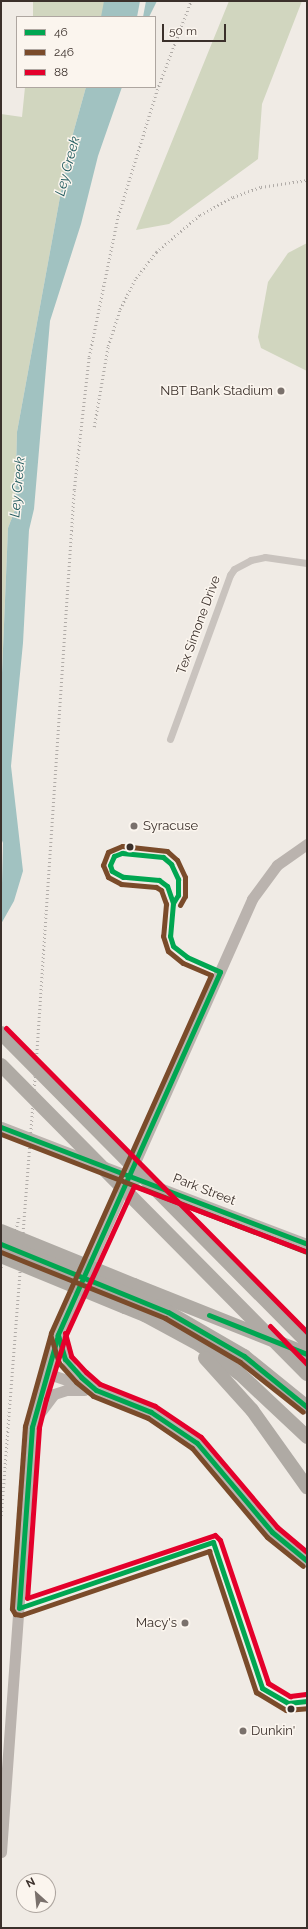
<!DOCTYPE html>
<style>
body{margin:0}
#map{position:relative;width:308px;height:1929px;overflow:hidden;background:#f0ebe5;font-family:Raleway,sans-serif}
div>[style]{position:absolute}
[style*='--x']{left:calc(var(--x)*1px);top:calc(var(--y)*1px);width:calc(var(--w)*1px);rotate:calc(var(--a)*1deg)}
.green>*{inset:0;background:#d1d6bf;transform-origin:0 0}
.water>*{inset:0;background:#a1c2c1}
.street>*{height:7px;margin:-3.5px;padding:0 3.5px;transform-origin:3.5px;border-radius:3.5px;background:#c9c3be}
.secondary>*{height:11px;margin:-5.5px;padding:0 5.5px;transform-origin:5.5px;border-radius:5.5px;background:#bab3ae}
.highway>*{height:14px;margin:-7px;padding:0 7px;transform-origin:7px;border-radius:7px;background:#afaaa4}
.rail>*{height:2.5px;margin-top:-1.25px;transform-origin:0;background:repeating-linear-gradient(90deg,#b1aca8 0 1px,transparent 0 4px)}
.highway-bridge>*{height:14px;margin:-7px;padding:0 7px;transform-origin:7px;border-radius:7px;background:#afaaa4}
.bus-1>*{height:5px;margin:-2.5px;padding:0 2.5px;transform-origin:2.5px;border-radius:2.5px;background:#00a651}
.bus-2>*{height:5px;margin:-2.5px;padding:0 2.5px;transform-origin:2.5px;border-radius:2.5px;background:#7a4b2a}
.bus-3>*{height:5px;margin:-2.5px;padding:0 2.5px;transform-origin:2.5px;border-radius:2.5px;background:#e4002b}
.dots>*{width:11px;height:11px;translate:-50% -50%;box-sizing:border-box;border:2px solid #fbf5ee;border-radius:50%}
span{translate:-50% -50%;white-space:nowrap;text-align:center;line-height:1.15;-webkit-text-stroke:3px #fbf5ee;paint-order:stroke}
.poi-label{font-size:13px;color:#3b302b}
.right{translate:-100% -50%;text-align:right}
.left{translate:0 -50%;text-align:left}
.street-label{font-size:13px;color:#3b302b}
.water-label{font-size:14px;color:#1f5a5e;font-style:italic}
.frame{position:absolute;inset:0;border:2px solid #3b302b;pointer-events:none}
.legend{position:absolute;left:16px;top:16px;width:140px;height:72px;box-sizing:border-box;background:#fbf5ee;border:1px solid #aea6a0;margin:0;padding:5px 7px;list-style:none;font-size:12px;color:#3b302b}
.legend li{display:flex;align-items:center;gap:8px;height:20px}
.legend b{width:20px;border:1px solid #aea6a0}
.north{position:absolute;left:16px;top:1873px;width:40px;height:40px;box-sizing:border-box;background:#fbf5ee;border:1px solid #aea6a0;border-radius:50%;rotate:333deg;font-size:11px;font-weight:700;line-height:16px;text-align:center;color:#3b302b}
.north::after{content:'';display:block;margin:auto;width:14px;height:18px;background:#7a716c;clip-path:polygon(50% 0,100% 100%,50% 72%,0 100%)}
.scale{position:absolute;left:162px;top:24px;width:64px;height:18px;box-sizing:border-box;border:2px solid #3b302b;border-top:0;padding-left:5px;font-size:12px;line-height:14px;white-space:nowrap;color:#3b302b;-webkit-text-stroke:3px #fbf5ee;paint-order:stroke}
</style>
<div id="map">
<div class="green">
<div style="left:33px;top:1px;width:71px;height:16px"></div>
<div style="clip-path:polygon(229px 1px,302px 1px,262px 104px,258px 159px,169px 224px,136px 230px)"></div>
<div style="clip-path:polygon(25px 87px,86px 87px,69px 148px,17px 432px,15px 510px,8px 528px,1px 697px,1px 114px,22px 117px)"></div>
<div style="clip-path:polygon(307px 243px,307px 371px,261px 348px,258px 337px,268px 282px,288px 253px)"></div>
</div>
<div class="water">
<div style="clip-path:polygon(104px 1px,140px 1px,137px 17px,101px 17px)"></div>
<div style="clip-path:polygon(146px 1px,157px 1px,149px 17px,143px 17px)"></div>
<div style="clip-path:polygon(86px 87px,122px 87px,98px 156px,81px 224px,50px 321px,34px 509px,29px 530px,23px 643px,11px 766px,23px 871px,14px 901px,1px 924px,3px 843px,1px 838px,1px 697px,8px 528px,15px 510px,17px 432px,69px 148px)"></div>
</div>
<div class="street">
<div style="--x:170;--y:739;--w:175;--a:-69.9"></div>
<div style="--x:230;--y:575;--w:7;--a:-56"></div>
<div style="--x:234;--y:569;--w:19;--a:-28"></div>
<div style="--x:251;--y:560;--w:14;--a:-12"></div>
<div style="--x:265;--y:557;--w:42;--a:8.1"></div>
</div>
<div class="secondary">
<div style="--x:1;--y:1127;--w:145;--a:21.1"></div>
<div style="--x:154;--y:1186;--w:164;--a:20.8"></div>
<div style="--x:58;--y:1335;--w:36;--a:69"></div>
<div style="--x:71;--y:1369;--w:26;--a:40"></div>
<div style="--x:46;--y:1373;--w:53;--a:18.8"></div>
<div style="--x:96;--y:1390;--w:59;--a:21.8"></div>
<div style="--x:151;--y:1412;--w:23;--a:31"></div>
<div style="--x:171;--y:1424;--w:32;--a:36"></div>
<div style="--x:197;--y:1443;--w:116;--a:49.9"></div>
<div style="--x:272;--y:1532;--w:45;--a:39.6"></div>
<div style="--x:39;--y:1414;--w:25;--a:-53"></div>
<div style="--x:54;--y:1394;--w:13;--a:-18"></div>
<div style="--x:66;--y:1390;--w:18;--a:0"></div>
<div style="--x:1;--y:1852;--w:376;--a:-85.9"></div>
<div style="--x:28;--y:1477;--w:50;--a:-85.4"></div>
<div style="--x:32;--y:1427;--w:31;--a:-77"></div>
<div style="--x:39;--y:1397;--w:65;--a:-73"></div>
<div style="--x:58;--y:1335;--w:477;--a:-66"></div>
<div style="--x:252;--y:899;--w:42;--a:-53.7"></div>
<div style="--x:277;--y:865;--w:37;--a:-35"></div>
</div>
<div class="highway">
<div style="--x:134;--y:1285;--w:186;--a:21.7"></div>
<div style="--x:130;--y:1295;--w:42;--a:24.1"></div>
<div style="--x:168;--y:1312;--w:88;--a:30.1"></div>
<div style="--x:244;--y:1356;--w:81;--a:39"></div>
<div style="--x:125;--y:1307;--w:22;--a:22"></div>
<div style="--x:145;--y:1315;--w:63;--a:28.6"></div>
<div style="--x:200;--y:1345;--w:49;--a:35.9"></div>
<div style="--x:240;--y:1374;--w:92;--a:43.2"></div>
<div style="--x:205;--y:1358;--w:70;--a:47.9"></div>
<div style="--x:252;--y:1410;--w:95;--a:54.5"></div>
</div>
<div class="rail">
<div style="--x:94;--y:427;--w:82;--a:-80.2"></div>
<div style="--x:108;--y:346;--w:39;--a:-72"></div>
<div style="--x:120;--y:309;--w:35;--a:-63"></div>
<div style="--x:136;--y:278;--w:33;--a:-52"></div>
<div style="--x:156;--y:252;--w:57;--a:-40.1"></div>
<div style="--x:200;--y:215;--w:38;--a:-29"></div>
<div style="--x:233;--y:197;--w:30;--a:-20"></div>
<div style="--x:261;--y:187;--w:47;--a:-8.7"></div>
<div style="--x:1;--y:1267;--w:28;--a:-64"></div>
<div style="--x:13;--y:1242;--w:27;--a:-77"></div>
<div style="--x:1;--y:1516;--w:455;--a:-85.6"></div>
<div style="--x:36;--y:1062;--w:573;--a:-86.2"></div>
<div style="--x:74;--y:490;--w:134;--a:-83.6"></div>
<div style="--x:89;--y:357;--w:144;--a:-78.4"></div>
<div style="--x:118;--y:216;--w:132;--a:-72.8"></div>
<div style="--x:157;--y:90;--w:95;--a:-69.1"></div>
</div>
<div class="highway-bridge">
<div style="--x:1;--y:1033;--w:435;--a:45.3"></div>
<div style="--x:1;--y:1065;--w:435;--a:45.3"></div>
<div style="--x:1;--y:1231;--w:144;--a:22.1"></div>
<div style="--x:1;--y:1244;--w:139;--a:21.6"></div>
<div style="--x:1;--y:1256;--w:134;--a:22.4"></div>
</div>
<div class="bus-1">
<div style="--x:122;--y:853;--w:41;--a:5.6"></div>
<div style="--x:163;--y:857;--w:11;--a:41"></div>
<div style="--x:171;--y:864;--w:17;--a:65"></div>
<div style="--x:178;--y:879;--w:16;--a:90"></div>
<div style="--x:178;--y:895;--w:9;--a:122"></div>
<div style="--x:173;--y:903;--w:18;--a:-109"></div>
<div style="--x:167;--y:886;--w:10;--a:-143"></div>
<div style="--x:159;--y:880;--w:36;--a:-175"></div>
<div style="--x:123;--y:877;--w:13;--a:-151"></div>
<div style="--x:112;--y:871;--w:6;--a:-108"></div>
<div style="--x:110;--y:865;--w:10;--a:-66"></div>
<div style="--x:114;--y:856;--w:9;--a:-21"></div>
<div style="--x:173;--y:903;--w:33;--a:95"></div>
<div style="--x:170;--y:936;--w:10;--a:73"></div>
<div style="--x:173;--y:946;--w:18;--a:38"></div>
<div style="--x:187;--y:957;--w:36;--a:24"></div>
<div style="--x:220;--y:972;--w:398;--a:114.1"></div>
<div style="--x:58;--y:1335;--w:96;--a:105.8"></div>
<div style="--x:32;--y:1427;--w:181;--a:94.1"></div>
<div style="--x:19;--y:1608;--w:205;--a:-18.8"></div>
<div style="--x:213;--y:1542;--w:154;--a:71.4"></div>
<div style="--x:262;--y:1688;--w:30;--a:30"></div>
<div style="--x:288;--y:1703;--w:19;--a:-6"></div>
<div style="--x:1;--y:1127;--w:328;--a:20.9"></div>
<div style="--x:1;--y:1244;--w:180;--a:22.2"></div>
<div style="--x:168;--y:1312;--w:88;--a:30.1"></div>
<div style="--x:244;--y:1356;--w:81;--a:39"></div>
<div style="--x:209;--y:1315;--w:105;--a:21.7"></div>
<div style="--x:58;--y:1335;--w:25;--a:74"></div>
<div style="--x:65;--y:1359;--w:24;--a:48"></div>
<div style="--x:81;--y:1377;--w:20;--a:41"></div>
<div style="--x:96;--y:1390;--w:59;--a:21.8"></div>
<div style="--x:151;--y:1412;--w:55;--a:34"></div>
<div style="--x:197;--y:1443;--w:116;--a:49.9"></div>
<div style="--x:272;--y:1532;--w:45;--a:39.6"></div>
</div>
<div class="bus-2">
<div style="--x:180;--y:905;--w:10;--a:-61"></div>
<div style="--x:185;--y:896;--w:19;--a:-90"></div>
<div style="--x:185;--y:877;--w:19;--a:-115"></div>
<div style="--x:177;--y:860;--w:13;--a:-138"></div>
<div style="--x:167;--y:851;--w:45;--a:-173.7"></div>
<div style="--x:122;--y:846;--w:15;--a:157"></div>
<div style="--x:108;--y:852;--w:14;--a:111"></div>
<div style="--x:103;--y:865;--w:13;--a:67"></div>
<div style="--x:108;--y:877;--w:15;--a:28"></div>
<div style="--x:121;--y:884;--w:35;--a:5"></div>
<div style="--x:156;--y:887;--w:6;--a:31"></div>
<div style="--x:161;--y:890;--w:15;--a:70"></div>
<div style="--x:166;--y:904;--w:32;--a:95"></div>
<div style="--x:163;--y:936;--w:16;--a:72"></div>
<div style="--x:168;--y:951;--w:19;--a:39"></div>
<div style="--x:183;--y:963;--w:30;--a:23"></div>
<div style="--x:211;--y:975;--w:392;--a:114.1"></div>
<div style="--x:51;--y:1333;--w:97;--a:105.6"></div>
<div style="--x:25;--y:1426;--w:183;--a:94.1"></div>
<div style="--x:12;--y:1609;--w:6;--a:59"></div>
<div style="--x:15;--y:1614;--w:6;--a:9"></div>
<div style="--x:21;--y:1615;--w:199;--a:-18.8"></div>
<div style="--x:209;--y:1551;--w:149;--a:71.6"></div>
<div style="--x:256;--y:1692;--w:35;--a:31"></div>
<div style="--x:286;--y:1710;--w:21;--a:-5"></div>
<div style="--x:1;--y:1134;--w:326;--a:21.1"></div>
<div style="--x:1;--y:1252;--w:177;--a:21.9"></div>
<div style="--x:165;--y:1318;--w:87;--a:30.4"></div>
<div style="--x:240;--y:1362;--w:80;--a:38.4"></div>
<div style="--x:51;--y:1337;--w:27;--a:73"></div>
<div style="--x:59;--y:1363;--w:25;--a:48"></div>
<div style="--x:76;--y:1382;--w:22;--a:39"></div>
<div style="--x:93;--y:1396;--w:59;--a:21.8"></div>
<div style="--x:148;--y:1418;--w:53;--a:34.3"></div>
<div style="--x:192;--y:1448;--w:116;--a:49.9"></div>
<div style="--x:267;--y:1537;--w:46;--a:38.9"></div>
</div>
<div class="bus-3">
<div style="--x:6;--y:1028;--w:428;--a:45.3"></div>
<div style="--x:305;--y:1251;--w:183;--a:-159.2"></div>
<div style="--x:134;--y:1186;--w:166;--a:114.6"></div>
<div style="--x:65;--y:1337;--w:65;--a:107"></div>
<div style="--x:46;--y:1399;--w:30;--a:104"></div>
<div style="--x:39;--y:1428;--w:170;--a:94"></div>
<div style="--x:27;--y:1598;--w:198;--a:-18.5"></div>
<div style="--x:215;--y:1535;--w:7;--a:45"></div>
<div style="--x:220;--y:1540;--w:151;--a:71.4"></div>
<div style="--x:268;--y:1683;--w:26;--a:31"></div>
<div style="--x:290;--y:1696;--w:16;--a:-7"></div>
<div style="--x:270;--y:1326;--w:53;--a:45.8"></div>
<div style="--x:65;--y:1333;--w:24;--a:75"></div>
<div style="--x:71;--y:1356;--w:22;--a:47"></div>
<div style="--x:86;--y:1372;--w:18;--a:41"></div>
<div style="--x:100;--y:1384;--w:59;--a:21.8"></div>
<div style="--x:155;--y:1406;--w:55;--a:34"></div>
<div style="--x:201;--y:1437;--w:118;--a:49.8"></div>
<div style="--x:277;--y:1527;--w:39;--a:40"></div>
</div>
<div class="dots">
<div style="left:281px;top:391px;background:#7a716c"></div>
<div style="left:134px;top:826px;background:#7a716c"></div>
<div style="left:130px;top:847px;background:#3b302b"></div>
<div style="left:185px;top:1623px;background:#7a716c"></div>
<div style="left:291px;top:1709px;background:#3b302b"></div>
<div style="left:243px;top:1731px;background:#7a716c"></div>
</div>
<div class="poi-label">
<span class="right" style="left:273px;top:391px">NBT Bank Stadium</span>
<span class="left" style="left:143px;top:826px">Syracuse</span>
<span class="right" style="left:177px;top:1623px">Macy's</span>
<span class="left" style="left:251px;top:1731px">Dunkin'</span>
</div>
<div class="street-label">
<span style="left:199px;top:625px;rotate:-70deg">Tex Simone Drive</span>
<span style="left:204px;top:1190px;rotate:21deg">Park Street</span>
</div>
<div class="water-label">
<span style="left:67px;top:166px;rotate:-75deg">Ley Creek</span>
<span style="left:17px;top:487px;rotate:-85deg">Ley Creek</span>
</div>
<div class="frame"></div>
<ul class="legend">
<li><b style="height:5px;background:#00a651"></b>46</li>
<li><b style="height:5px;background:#7a4b2a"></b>246</li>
<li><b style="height:5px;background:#e4002b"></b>88</li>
</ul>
<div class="north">N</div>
<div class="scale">50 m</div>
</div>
